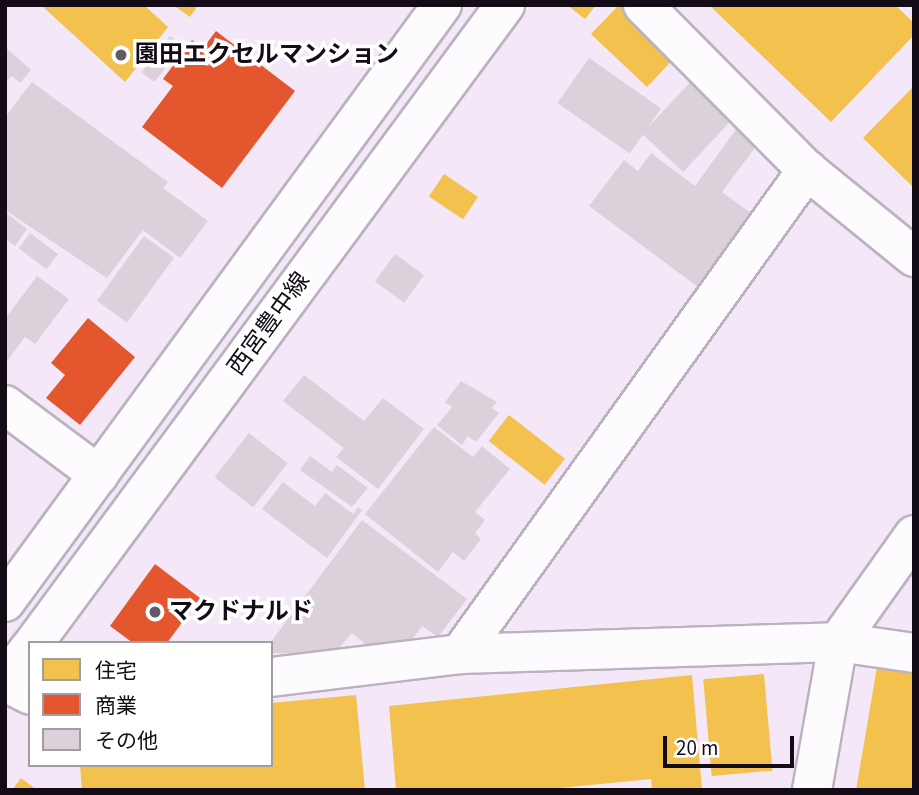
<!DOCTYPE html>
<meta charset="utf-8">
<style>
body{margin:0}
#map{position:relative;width:919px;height:795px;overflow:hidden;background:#f3e7f8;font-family:"Source Sans 3","Noto Sans JP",sans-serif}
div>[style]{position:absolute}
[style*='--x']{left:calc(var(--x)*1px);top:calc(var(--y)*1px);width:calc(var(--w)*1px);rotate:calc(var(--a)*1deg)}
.homes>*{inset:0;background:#f2c14e;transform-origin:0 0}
.shops>*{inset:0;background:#e4572e}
.building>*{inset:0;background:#dcd0db;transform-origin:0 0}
.roads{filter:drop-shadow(2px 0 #bbb2bf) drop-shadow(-2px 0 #bbb2bf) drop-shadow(0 2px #bbb2bf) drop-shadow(0 -2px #bbb2bf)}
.street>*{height:38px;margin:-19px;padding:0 19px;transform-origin:19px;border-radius:19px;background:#fdfbfe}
.secondary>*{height:38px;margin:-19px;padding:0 19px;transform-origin:19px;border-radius:19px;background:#fdfbfe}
.dots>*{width:19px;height:19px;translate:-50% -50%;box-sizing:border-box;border:4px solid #fff;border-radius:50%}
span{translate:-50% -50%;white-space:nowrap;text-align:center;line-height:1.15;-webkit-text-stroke:7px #fff;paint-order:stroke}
.poi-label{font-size:24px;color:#130c16;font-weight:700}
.left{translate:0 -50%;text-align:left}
.street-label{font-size:24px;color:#130c16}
.frame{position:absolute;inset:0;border:7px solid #130c16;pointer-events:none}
.legend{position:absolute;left:28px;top:641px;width:245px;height:126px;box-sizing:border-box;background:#fff;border:2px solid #a19ea2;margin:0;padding:9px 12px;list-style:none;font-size:21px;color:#130c16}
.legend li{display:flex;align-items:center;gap:14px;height:35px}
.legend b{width:35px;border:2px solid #a19ea2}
.scale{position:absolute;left:663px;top:736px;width:131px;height:32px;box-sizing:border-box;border:4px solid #130c16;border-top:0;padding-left:9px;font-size:21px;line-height:24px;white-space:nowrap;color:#130c16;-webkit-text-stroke:5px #fff;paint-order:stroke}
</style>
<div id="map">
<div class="homes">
<div style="clip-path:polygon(41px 5px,144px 5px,168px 27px,125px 82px)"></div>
<div style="clip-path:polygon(173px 5px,198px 5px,190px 17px)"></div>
<div style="clip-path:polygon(567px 5px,596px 5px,585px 19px)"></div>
<div style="clip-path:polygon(619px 5px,629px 5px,679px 53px,647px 87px,591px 34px)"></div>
<div style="clip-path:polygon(709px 5px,895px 5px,914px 23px,914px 35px,831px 122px)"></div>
<div style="clip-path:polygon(914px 86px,914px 188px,863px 138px)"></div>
<div style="left:444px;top:174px;width:41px;height:27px;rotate:34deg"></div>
<div style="left:509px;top:415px;width:71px;height:33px;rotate:38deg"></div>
<div style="clip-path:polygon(877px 667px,914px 674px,914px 790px,856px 790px)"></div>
<div style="left:764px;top:674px;width:97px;height:61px;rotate:85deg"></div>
<div style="clip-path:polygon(692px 675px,702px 790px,652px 790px,651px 779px,540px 790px,396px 790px,389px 706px)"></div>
<div style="clip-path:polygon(356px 695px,365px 790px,82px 790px,80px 765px,271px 765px,271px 703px)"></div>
<div style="clip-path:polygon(21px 778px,37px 790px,12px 790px)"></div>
</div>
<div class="shops">
<div style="clip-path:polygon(216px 31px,295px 91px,222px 188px,142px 127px,173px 86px,163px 79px,192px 40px,203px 48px)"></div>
<div style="clip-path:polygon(88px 318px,135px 357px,80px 425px,46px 398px,65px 375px,51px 363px)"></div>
<div style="clip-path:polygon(155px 564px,200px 598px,167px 643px,133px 643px,110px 626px)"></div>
</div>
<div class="building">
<div style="left:170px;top:36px;width:16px;height:46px;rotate:38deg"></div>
<div style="clip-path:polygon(5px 47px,31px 70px,20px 83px,12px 76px,5px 83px)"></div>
<div style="left:589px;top:58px;width:88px;height:55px;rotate:35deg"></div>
<div style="left:696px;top:76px;width:56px;height:79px;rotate:43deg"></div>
<div style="clip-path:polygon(32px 82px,168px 182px,163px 188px,208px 221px,180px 258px,143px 230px,107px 278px,5px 210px,5px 117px)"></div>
<div style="clip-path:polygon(742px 121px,763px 137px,722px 192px,752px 214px,698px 287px,589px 206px,624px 160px,638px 171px,651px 153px,695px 186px)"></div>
<div style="clip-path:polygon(5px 212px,27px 229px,15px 246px,5px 239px)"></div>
<div style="left:30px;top:233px;width:35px;height:19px;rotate:37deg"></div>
<div style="left:144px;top:236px;width:37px;height:80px;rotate:36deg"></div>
<div style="left:395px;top:254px;width:36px;height:34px;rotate:36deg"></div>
<div style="clip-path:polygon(37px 276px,69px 299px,35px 344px,25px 337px,5px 364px,5px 319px)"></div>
<div style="clip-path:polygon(304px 375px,364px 421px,383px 398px,424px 429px,378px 489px,336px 457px,344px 448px,283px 401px)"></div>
<div style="clip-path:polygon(461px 381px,497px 402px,492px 408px,499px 413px,476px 442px,468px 436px,462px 445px,437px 425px,452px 407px,445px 402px)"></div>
<div style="clip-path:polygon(434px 427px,473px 457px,482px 446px,510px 469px,475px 512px,485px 520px,475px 533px,481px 539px,464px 561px,453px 552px,438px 572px,365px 514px)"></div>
<div style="left:249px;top:433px;width:49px;height:56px;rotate:38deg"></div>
<div style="clip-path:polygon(310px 456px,332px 472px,337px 465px,368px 488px,352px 507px,300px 470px)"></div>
<div style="clip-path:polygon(283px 482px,315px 506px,325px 493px,353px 514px,358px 507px,362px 510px,327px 558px,262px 509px)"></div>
<div style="clip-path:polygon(362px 520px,467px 599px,438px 637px,422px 626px,410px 643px,369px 647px,352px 633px,333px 655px,271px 653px,270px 643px)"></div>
</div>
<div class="roads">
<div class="street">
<div style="--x:643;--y:5;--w:233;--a:45.2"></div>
<div style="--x:807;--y:170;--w:138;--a:39.1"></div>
<div style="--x:5;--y:405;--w:117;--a:36.7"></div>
<div style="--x:460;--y:654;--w:596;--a:-54.36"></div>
<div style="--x:271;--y:677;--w:190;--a:-6.9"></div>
<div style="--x:460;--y:654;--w:378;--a:-1.8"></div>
<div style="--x:838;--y:642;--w:77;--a:8.2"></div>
<div style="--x:5;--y:682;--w:28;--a:27"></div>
<div style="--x:812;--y:790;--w:150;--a:-80"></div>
<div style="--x:838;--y:642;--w:131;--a:-54.6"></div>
</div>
<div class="secondary">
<div style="--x:5;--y:602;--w:740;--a:-53.8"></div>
<div style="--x:34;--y:643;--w:793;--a:-53.56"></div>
<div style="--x:5;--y:681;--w:41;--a:-52.9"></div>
</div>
</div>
<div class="dots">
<div style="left:121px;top:55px;background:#615965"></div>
<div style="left:155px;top:612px;background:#615965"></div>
</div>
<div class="poi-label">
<span class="left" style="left:135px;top:55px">園田エクセルマンション</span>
<span class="left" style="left:169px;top:612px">マクドナルド</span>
</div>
<div class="street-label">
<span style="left:269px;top:324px;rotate:-54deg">西宮豊中線</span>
</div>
<div class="frame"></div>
<ul class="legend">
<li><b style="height:19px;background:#f2c14e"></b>住宅</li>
<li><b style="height:19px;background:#e4572e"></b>商業</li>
<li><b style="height:19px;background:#dcd0db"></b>その他</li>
</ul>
<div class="scale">20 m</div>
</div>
